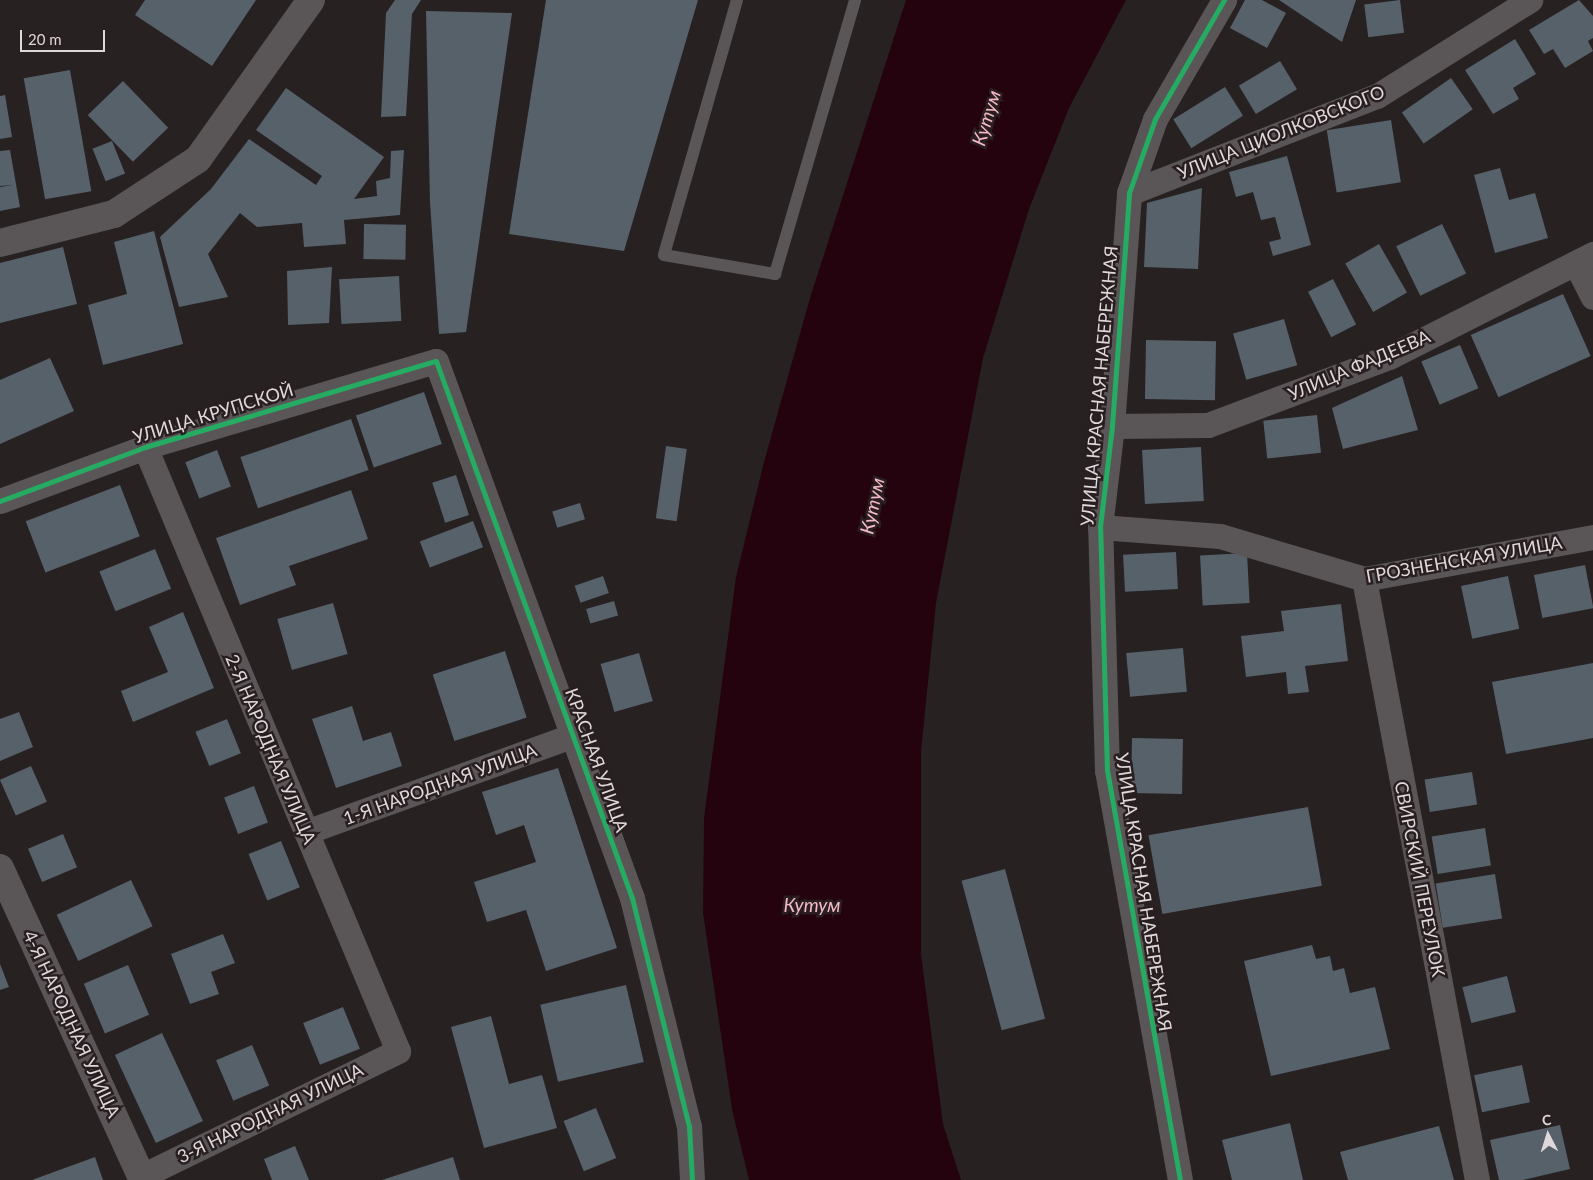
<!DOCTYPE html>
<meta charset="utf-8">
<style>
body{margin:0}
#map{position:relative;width:1593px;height:1180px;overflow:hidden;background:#272122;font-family:Lato,sans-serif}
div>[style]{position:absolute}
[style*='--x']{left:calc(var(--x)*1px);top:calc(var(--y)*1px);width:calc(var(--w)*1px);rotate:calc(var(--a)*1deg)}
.water>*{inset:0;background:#24030f}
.building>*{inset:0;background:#56616a;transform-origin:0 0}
.lane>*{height:12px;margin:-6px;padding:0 6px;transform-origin:6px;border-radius:6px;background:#5a5657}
.street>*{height:25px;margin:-12.5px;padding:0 12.5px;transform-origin:12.5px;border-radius:12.5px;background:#5a5657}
.secondary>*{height:28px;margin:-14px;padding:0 14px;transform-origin:14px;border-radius:14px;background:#5a5657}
.cycleway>*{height:5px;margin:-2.5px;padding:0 2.5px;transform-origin:2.5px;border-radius:2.5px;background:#26ab63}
span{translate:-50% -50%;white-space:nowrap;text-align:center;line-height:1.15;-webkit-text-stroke:5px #291f21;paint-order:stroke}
.street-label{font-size:18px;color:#dfd8da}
.water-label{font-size:19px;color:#f5b9c9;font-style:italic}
.north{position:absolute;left:1523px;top:1110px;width:50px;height:50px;-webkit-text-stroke:4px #291f21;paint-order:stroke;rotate:355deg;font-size:14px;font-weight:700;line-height:20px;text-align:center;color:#dfd8da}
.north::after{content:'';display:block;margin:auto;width:18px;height:22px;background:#dfd8da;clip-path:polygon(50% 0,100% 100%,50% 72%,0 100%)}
.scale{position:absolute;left:20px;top:30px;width:85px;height:22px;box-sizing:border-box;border:2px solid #dfd8da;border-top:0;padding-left:6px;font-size:15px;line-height:18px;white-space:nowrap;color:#dfd8da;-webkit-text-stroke:4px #291f21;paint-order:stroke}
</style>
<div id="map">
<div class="water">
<div style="clip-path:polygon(906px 0,1126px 0,1069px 108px,1029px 209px,983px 358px,936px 603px,921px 751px,921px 954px,943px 1124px,961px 1180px,749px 1180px,732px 1109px,703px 913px,704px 818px,736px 577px,764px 462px,810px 298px)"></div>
</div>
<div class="building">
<div style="clip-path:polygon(145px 0,256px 0,212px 66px,135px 15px)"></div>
<div style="clip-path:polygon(395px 0,421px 0,412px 14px,406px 116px,381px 117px,386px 13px)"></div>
<div style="clip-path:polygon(546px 0,698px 0,624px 251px,509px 234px)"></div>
<div style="clip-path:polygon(1245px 0,1262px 0,1286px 13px,1267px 48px,1230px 28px)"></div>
<div style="clip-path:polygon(1279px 0,1356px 0,1342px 42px)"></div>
<div style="left:1400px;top:0;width:33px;height:36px;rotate:83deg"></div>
<div style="clip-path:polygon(1579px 0,1593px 16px,1593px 38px,1588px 41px,1593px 51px,1565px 68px,1553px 49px,1544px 54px,1529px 30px)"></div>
<div style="clip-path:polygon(426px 11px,512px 13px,466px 332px,439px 334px,430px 202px)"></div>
<div style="clip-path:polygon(1515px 39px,1536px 74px,1513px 88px,1519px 99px,1493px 114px,1465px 70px)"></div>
<div style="left:1280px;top:61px;width:33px;height:48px;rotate:59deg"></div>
<div style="left:70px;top:70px;width:123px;height:47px;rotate:80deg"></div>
<div style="left:1451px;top:78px;width:38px;height:60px;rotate:55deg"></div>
<div style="left:123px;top:81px;width:65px;height:49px;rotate:46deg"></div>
<div style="left:1225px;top:87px;width:34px;height:61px;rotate:58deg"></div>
<div style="clip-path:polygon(286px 88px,384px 157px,354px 199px,377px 196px,376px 181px,390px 178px,391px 151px,404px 150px,400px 215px,344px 220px,346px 244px,304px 247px,302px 223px,257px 227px,240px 213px,208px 254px,228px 297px,179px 307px,160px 237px,211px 189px,249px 139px,316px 185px,322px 176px,256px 130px)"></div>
<div style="clip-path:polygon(5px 95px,12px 137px,0 139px,0 96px)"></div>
<div style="left:1391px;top:120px;width:63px;height:65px;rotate:81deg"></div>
<div style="left:112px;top:141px;width:35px;height:21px;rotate:68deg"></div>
<div style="clip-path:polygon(10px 150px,20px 207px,0 211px,0 187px,13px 185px,0 186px,0 151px)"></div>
<div style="clip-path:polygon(1287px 156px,1311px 245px,1273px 256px,1269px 242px,1281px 239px,1275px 217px,1261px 220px,1253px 192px,1236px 197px,1229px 172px)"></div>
<div style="clip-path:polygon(1500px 168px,1509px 200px,1535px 193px,1548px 238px,1495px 253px,1474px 175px)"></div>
<div style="clip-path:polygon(1202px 188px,1198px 269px,1144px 267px,1147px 203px)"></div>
<div style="left:364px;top:224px;width:42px;height:35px;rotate:1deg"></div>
<div style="left:1442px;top:224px;width:55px;height:51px;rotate:64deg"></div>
<div style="clip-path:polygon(154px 231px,183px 344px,103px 365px,88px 305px,127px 294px,114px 242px)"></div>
<div style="left:1379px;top:244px;width:56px;height:39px;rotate:60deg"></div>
<div style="clip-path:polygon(63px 247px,77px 304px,0 323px,0 263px)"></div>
<div style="clip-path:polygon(332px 267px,329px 323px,288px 325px,287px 271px)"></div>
<div style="left:399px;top:276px;width:45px;height:60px;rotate:87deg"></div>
<div style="left:1333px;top:279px;width:51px;height:28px;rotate:63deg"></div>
<div style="left:1563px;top:294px;width:68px;height:101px;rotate:66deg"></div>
<div style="left:1284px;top:319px;width:48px;height:53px;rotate:74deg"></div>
<div style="left:1146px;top:340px;width:70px;height:59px;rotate:1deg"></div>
<div style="left:1460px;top:345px;width:47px;height:42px;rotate:67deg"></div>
<div style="clip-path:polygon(50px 358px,74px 411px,0 444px,0 380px)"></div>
<div style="clip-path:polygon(1402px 376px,1418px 430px,1343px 449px,1332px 408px)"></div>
<div style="left:424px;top:392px;width:55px;height:72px;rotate:71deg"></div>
<div style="left:1317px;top:415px;width:38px;height:54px;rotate:84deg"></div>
<div style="left:351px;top:419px;width:54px;height:117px;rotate:71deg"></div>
<div style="left:666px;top:446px;width:21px;height:73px;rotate:8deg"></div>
<div style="left:1201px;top:447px;width:54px;height:59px;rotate:87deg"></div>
<div style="left:217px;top:450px;width:39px;height:34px;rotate:69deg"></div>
<div style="left:456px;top:475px;width:42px;height:25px;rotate:72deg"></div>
<div style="left:120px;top:485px;width:55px;height:101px;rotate:69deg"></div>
<div style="clip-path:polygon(351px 490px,368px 539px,289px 566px,296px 585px,240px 605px,216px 538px)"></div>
<div style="left:580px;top:503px;width:17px;height:29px;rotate:73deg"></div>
<div style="left:473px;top:521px;width:28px;height:57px;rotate:69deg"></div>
<div style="left:155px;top:549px;width:43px;height:60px;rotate:68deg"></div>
<div style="left:1176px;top:552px;width:37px;height:53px;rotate:87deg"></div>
<div style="left:1247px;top:553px;width:50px;height:47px;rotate:87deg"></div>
<div style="left:1585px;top:565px;width:44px;height:52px;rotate:79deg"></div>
<div style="left:603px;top:576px;width:18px;height:30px;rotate:71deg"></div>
<div style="left:1508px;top:576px;width:54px;height:48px;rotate:78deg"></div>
<div style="left:614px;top:601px;width:15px;height:29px;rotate:74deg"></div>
<div style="left:333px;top:603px;width:53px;height:58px;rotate:74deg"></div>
<div style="clip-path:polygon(1341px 604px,1348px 661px,1305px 666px,1309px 692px,1288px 694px,1286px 672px,1246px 677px,1241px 636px,1284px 631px,1281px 611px)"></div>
<div style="clip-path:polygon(183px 612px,214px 688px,133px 722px,121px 691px,168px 672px,149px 627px)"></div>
<div style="left:1183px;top:648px;width:44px;height:57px;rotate:85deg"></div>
<div style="left:505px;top:651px;width:70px;height:76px;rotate:72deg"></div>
<div style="left:639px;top:653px;width:50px;height:40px;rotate:74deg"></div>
<div style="clip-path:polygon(1593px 663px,1593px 738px,1506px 754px,1492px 682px)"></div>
<div style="clip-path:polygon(352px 706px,363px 741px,391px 732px,402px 766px,336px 788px,312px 719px)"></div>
<div style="clip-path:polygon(19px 712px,33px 747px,0 761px,0 719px)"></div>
<div style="left:227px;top:719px;width:37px;height:34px;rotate:68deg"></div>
<div style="left:1132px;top:738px;width:51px;height:55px;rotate:1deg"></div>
<div style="left:31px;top:766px;width:39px;height:34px;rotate:66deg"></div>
<div style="clip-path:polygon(558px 768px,617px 948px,546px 971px,526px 910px,487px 922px,474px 882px,536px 862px,524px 825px,496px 835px,482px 792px)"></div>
<div style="left:1472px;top:772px;width:33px;height:48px;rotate:81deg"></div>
<div style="left:254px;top:786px;width:39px;height:32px;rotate:69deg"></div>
<div style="left:1308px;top:807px;width:80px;height:162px;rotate:80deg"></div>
<div style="left:1485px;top:828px;width:38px;height:54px;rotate:81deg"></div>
<div style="left:63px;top:834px;width:36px;height:38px;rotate:67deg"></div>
<div style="left:281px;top:841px;width:50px;height:35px;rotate:68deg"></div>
<div style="left:1005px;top:869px;width:155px;height:45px;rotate:75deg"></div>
<div style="left:1495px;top:874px;width:45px;height:60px;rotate:81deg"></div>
<div style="left:131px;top:880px;width:51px;height:82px;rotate:65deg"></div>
<div style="clip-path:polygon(223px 934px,235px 963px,211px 972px,219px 994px,190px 1004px,171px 954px)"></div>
<div style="clip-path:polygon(1312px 945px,1316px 959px,1330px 956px,1333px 971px,1344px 968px,1350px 993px,1375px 987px,1390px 1049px,1271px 1076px,1244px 961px)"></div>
<div style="clip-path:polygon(0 964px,9px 987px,0 990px)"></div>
<div style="left:128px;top:965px;width:54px;height:48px;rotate:67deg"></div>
<div style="left:1507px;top:976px;width:37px;height:46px;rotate:76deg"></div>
<div style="left:626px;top:985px;width:79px;height:88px;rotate:77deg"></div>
<div style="left:343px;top:1007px;width:45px;height:43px;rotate:68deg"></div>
<div style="clip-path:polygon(491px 1016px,509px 1084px,542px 1075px,557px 1128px,484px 1148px,451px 1027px)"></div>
<div style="left:162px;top:1033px;width:97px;height:52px;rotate:65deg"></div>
<div style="left:252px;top:1045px;width:44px;height:39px;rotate:67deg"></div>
<div style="left:1522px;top:1065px;width:38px;height:49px;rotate:78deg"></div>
<div style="left:596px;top:1108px;width:54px;height:35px;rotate:68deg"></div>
<div style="clip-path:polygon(1290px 1123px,1303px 1180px,1232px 1180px,1222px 1140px)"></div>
<div style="clip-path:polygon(1560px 1125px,1570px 1169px,1523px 1180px,1499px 1180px,1490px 1140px)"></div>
<div style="clip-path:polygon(1439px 1126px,1454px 1180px,1348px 1180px,1340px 1152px)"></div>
<div style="clip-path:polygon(295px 1146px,309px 1180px,272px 1180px,264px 1159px)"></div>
<div style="clip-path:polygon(95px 1157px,103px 1180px,32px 1180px)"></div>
<div style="clip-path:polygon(453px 1157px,460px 1180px,382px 1180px)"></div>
</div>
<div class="lane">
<div style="--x:737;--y:0;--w:265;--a:106"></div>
<div style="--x:664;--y:255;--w:113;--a:9.7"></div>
<div style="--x:775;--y:274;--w:285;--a:-73.7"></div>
</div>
<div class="street">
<div style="--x:1129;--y:193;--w:266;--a:-21.4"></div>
<div style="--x:1377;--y:96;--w:181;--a:-32.1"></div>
<div style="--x:1576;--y:264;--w:37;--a:63"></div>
<div style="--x:1112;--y:426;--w:96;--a:-0.6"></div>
<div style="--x:1208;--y:425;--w:193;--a:-20.6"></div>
<div style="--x:1389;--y:357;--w:229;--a:-26.8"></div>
<div style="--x:0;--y:501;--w:155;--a:-20.4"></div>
<div style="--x:145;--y:447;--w:303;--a:-16.5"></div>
<div style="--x:436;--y:361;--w:572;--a:69.95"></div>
<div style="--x:632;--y:898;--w:235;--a:76"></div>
<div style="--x:689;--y:1126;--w:54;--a:86.8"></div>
<div style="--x:1100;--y:527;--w:120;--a:4.3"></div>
<div style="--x:1220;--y:536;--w:150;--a:16.6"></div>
<div style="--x:1364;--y:579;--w:233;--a:-10.4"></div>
<div style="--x:1364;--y:579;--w:612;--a:79.35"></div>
<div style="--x:306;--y:832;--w:285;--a:-19.9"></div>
<div style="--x:142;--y:1176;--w:285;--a:-26"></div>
<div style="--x:398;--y:1051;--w:655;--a:-112.73"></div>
<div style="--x:1180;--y:1180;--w:415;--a:-100.1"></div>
<div style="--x:1107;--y:771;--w:244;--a:-91.6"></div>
<div style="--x:1100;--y:527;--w:102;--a:-83.2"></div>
<div style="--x:1112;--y:426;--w:234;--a:-85.8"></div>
<div style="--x:1129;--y:193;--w:78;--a:-70.6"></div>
<div style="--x:1155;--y:119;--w:138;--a:-59.9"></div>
</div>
<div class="secondary">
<div style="--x:0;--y:243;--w:118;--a:-14.3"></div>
<div style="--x:114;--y:214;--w:100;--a:-33.2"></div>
<div style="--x:198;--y:159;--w:195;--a:-54.6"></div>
<div style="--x:0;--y:868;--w:343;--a:65.4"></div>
</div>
<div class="cycleway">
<div style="--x:0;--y:501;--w:155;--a:-20.4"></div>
<div style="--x:145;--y:447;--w:303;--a:-16.5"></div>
<div style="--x:436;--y:361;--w:572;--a:69.95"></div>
<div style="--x:632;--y:898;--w:235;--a:76"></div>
<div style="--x:689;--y:1126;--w:54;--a:86.8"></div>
<div style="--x:1180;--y:1180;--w:415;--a:-100.1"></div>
<div style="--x:1107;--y:771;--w:244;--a:-91.6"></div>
<div style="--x:1100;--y:527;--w:102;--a:-83.2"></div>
<div style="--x:1112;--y:426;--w:234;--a:-85.8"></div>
<div style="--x:1129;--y:193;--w:78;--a:-70.6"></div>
<div style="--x:1155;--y:119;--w:138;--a:-59.9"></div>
</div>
<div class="street-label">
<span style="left:1281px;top:132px;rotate:-22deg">УЛИЦА ЦИОЛКОВСКОГО</span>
<span style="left:1359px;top:365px;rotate:-23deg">УЛИЦА ФАДЕЕВА</span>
<span style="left:1099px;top:386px;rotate:-85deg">УЛИЦА КРАСНАЯ НАБЕРЕЖНАЯ</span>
<span style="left:213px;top:413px;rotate:-17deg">УЛИЦА КРУПСКОЙ</span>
<span style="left:1464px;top:559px;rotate:-10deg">ГРОЗНЕНСКАЯ УЛИЦА</span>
<span style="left:271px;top:749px;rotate:67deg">2-Я НАРОДНАЯ УЛИЦА</span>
<span style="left:597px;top:760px;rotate:70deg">КРАСНАЯ УЛИЦА</span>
<span style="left:440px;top:784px;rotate:-20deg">1-Я НАРОДНАЯ УЛИЦА</span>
<span style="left:1420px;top:879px;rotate:79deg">СВИРСКИЙ ПЕРЕУЛОК</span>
<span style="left:1144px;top:892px;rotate:81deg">УЛИЦА КРАСНАЯ НАБЕРЕЖНАЯ</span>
<span style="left:72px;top:1024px;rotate:65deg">4-Я НАРОДНАЯ УЛИЦА</span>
<span style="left:270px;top:1113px;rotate:-26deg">3-Я НАРОДНАЯ УЛИЦА</span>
</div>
<div class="water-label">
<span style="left:986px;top:118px;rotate:-73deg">Кутум</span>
<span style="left:872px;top:506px;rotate:-78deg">Кутум</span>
<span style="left:812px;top:905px">Кутум</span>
</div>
<div class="north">С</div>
<div class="scale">20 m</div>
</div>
